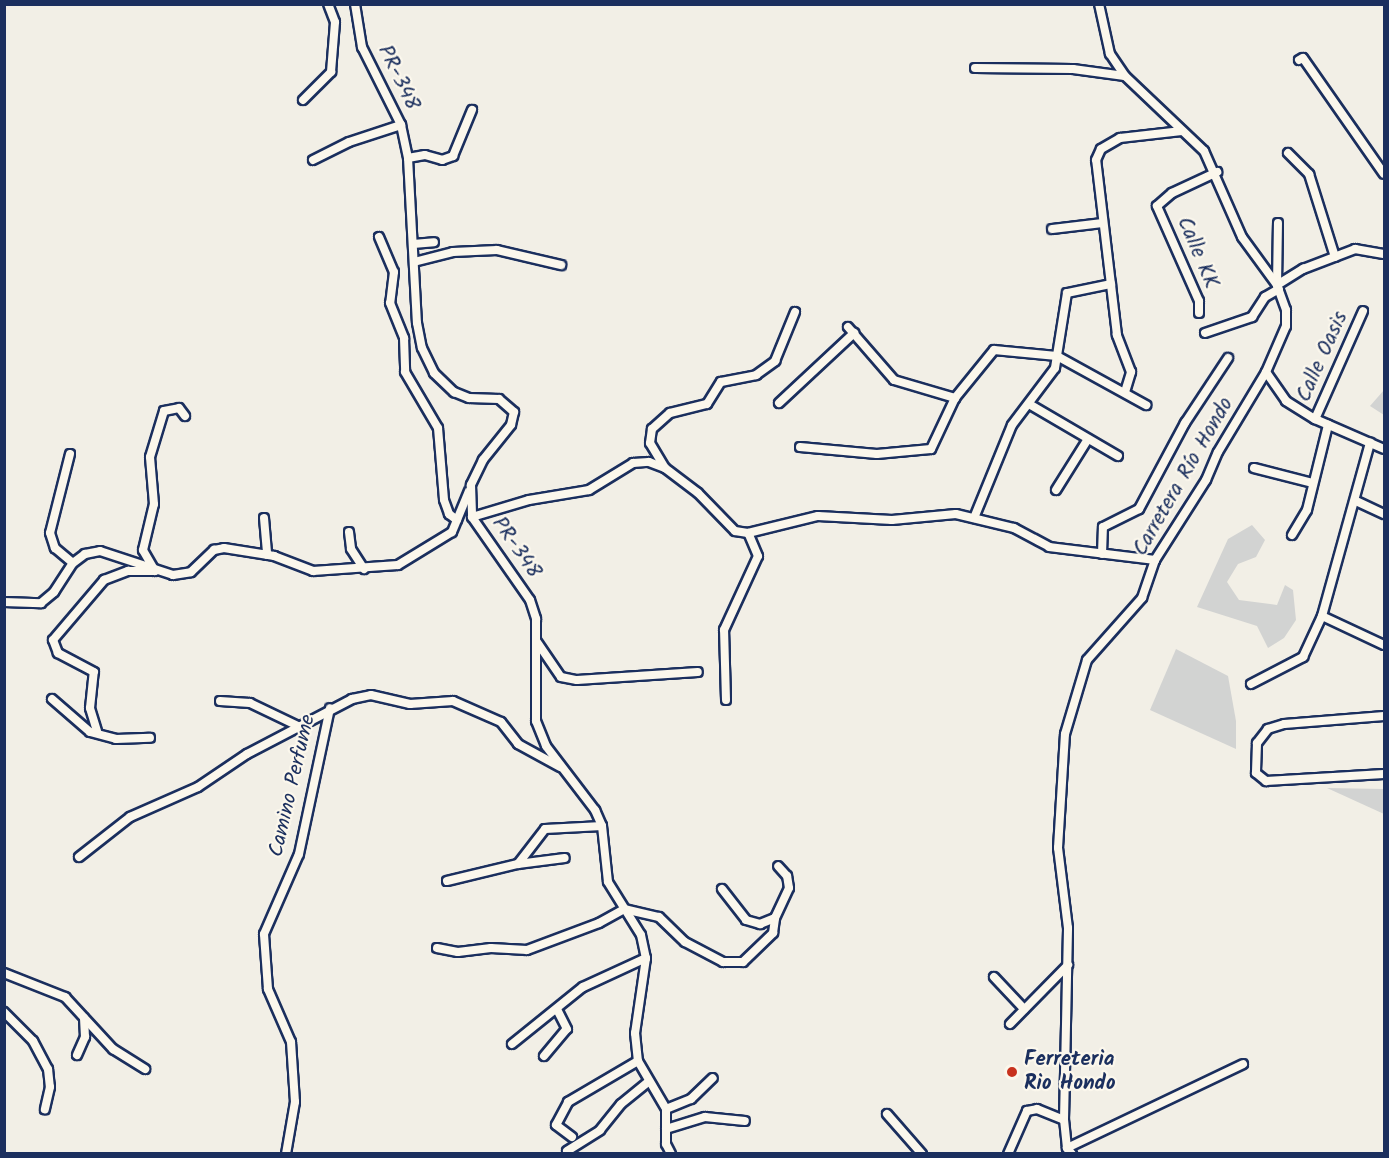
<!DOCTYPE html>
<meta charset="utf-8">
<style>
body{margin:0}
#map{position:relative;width:1389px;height:1158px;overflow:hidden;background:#f2efe6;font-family:Kalam,sans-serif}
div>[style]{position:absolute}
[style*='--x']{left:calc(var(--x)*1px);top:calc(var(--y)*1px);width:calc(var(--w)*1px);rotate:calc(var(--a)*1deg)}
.green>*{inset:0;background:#d2d3d2}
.roads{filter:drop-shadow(2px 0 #1b2f5e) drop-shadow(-2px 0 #1b2f5e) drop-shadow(0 2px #1b2f5e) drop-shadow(0 -2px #1b2f5e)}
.minor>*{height:8px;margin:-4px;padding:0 4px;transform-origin:4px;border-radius:4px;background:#fbf7ec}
.dots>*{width:16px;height:16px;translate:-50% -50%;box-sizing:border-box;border:3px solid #fbf7ec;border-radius:50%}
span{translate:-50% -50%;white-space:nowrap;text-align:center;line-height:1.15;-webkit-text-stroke:4.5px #fbf7ec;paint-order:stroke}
.street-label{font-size:21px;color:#1b2f5e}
.poi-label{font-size:21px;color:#1b2f5e;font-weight:700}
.left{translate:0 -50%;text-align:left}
.frame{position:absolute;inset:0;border:6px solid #1b2f5e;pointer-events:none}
</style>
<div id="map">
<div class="green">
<div style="clip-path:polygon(1384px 390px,1384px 415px,1370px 406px)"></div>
<div style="clip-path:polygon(1252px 525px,1265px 540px,1256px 557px,1238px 564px,1227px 582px,1239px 600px,1277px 605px,1285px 585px,1293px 590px,1296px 620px,1284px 638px,1268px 648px,1257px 626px,1197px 607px,1228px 539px)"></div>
<div style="clip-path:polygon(1176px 649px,1228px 676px,1236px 721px,1236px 749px,1150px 710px)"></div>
<div style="clip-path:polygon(1327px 788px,1384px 789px,1384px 814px)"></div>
</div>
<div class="roads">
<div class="minor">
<div style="--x:355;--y:4;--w:44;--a:80.8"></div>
<div style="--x:362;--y:47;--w:87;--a:63.4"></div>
<div style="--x:401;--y:125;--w:34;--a:78"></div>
<div style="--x:408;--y:158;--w:165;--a:86.9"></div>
<div style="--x:417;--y:323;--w:25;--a:79"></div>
<div style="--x:422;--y:348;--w:28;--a:64"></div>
<div style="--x:434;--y:373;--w:28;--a:44"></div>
<div style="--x:454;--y:392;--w:16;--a:22"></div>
<div style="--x:469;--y:398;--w:30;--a:2"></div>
<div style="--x:499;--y:399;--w:20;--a:41"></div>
<div style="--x:514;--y:412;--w:13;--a:103"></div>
<div style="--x:511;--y:425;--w:45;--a:128.7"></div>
<div style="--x:483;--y:460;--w:28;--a:116"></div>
<div style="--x:471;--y:485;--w:32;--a:88"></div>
<div style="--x:472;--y:517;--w:101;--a:55.1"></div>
<div style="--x:530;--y:600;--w:20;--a:72"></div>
<div style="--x:536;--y:619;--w:102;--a:90"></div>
<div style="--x:536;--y:721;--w:27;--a:68"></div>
<div style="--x:546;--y:746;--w:81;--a:52.6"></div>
<div style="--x:595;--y:810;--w:17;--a:66"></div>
<div style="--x:602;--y:826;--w:56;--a:83.9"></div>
<div style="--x:608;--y:882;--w:62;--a:58.1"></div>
<div style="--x:641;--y:935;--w:24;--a:78"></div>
<div style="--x:646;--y:958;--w:76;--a:98.3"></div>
<div style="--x:635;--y:1033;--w:28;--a:84"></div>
<div style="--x:638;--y:1061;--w:56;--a:59.7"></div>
<div style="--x:666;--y:1109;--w:35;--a:90"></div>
<div style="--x:666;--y:1144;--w:11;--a:63"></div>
<div style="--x:1299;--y:60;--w:4;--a:-27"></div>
<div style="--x:1303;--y:58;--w:141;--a:55.1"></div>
<div style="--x:975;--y:68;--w:98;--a:0.6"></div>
<div style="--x:1073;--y:69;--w:52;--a:7.7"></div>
<div style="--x:303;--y:100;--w:40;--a:-45"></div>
<div style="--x:331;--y:72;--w:50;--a:-85.4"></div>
<div style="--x:335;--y:22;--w:19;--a:-111"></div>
<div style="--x:1288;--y:153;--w:30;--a:45"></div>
<div style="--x:1309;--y:174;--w:87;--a:72.6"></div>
<div style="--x:408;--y:158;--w:17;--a:-10"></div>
<div style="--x:425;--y:155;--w:18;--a:16"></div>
<div style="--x:442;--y:160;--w:12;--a:-20"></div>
<div style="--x:453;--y:156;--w:50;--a:-67.6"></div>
<div style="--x:313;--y:160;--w:40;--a:-26.6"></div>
<div style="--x:349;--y:142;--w:55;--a:-18.1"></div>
<div style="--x:1052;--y:229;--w:51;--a:-6.7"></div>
<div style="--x:379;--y:237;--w:38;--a:67"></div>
<div style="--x:394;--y:272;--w:31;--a:97"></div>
<div style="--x:390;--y:303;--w:38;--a:68"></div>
<div style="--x:404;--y:338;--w:34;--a:88"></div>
<div style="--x:405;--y:372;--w:65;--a:59.5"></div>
<div style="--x:438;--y:428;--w:72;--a:85.2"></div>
<div style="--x:444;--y:500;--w:15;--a:70"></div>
<div style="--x:449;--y:514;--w:10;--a:37"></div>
<div style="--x:413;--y:244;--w:21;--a:-5"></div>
<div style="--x:414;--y:262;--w:40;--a:-14.4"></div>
<div style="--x:453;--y:252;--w:44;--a:-2.6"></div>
<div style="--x:497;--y:250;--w:66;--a:13.2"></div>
<div style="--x:1277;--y:285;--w:31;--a:-32"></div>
<div style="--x:1303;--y:269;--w:56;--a:-21"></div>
<div style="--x:1355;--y:249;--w:29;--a:10"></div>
<div style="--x:1277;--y:285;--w:62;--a:-89.1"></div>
<div style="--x:1199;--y:313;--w:12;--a:-90"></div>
<div style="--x:1199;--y:301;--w:104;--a:-113.9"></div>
<div style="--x:1157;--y:206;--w:20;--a:-41"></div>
<div style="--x:1172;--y:193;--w:50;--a:-25"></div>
<div style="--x:848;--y:327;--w:70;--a:49"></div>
<div style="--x:894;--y:380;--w:64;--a:16.4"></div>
<div style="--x:1205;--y:333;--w:50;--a:-18.8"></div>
<div style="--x:1252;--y:317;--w:24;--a:-57"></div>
<div style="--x:1265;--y:297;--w:16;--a:-30"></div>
<div style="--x:1266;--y:372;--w:35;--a:55"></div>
<div style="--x:1286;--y:401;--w:34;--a:32"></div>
<div style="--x:1315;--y:419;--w:75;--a:23.5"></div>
<div style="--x:1125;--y:392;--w:21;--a:-73"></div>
<div style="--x:1131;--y:372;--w:40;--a:-111"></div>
<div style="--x:1117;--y:335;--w:176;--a:-96.8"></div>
<div style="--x:1096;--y:160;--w:12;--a:-66"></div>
<div style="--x:1101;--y:149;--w:22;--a:-30"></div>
<div style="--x:1120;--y:138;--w:62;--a:-6.4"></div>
<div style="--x:779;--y:403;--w:103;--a:-43"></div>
<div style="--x:1029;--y:404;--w:103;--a:30.3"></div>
<div style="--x:1315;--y:419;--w:118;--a:-66"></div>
<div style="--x:800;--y:447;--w:77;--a:5.2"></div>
<div style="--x:877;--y:454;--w:54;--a:-5.3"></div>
<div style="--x:931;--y:449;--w:56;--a:-64.8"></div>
<div style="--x:955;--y:398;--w:62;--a:-50.9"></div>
<div style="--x:994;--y:350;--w:63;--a:5.4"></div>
<div style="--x:1057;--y:356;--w:102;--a:28.8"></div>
<div style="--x:70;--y:454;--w:81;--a:104.2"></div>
<div style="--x:50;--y:533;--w:16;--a:72"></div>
<div style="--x:55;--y:548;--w:23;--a:40"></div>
<div style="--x:665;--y:468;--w:29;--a:-121"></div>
<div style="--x:650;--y:443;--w:14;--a:-82"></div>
<div style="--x:652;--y:429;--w:24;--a:-42"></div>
<div style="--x:670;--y:413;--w:38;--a:-14"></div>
<div style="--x:707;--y:404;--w:26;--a:-58"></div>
<div style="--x:721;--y:382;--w:36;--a:-11"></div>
<div style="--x:756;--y:375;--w:24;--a:-36"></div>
<div style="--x:775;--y:361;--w:53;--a:-67.8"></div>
<div style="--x:1254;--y:468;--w:61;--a:14.3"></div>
<div style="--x:1056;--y:490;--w:60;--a:-57.9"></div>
<div style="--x:1356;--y:501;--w:31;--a:25"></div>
<div style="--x:472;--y:517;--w:59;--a:-16.6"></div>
<div style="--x:529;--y:500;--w:61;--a:-9.5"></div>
<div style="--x:589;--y:490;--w:52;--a:-31.5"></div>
<div style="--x:633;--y:463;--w:16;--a:-4"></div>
<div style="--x:649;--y:462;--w:17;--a:21"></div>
<div style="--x:665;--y:468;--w:41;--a:37.1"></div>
<div style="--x:698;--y:493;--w:53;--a:45.8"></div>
<div style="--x:735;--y:531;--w:13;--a:9"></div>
<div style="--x:748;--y:533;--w:72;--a:-13.7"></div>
<div style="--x:818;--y:516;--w:74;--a:3.1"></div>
<div style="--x:892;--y:520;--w:64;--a:-5.4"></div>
<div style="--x:956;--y:514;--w:60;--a:13.6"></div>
<div style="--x:1014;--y:528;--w:40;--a:28"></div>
<div style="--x:1049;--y:547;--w:107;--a:7"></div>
<div style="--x:264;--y:518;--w:37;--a:85"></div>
<div style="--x:974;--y:518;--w:100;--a:-67.8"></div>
<div style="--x:1012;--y:425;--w:71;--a:-53"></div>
<div style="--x:1055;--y:368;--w:76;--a:-80.9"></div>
<div style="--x:1067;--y:293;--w:45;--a:-11.6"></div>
<div style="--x:349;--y:532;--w:17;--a:83"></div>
<div style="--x:351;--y:549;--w:24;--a:57"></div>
<div style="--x:1292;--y:535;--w:29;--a:-59"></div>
<div style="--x:1307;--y:510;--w:88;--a:-76.1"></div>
<div style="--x:1102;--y:554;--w:27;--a:-88"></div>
<div style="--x:1103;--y:527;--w:40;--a:-26.6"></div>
<div style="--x:1139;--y:509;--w:98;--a:-61.9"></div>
<div style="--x:1185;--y:423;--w:78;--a:-56.5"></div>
<div style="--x:4;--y:602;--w:37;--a:2"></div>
<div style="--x:41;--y:603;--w:17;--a:-40"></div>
<div style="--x:54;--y:592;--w:35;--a:-57"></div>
<div style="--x:73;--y:563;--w:15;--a:-37"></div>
<div style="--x:85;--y:554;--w:15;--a:-11"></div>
<div style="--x:100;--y:551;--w:77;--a:18.2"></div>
<div style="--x:173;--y:575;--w:18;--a:-9"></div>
<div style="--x:191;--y:572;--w:32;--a:-44"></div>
<div style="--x:214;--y:550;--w:10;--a:-11"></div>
<div style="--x:224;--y:548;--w:51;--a:9.1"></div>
<div style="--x:274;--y:556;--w:42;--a:21"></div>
<div style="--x:313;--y:571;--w:85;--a:-4"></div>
<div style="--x:398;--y:565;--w:63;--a:-31.4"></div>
<div style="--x:452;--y:532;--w:44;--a:-67.5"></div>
<div style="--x:1322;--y:616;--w:68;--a:25.1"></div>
<div style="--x:537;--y:642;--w:42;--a:55.6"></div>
<div style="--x:561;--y:677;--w:16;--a:11"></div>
<div style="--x:577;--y:680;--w:121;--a:-3.8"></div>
<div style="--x:1251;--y:684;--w:59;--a:-27.4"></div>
<div style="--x:1303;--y:657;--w:45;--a:-65.1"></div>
<div style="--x:1322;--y:616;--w:180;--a:-74.5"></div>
<div style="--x:52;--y:699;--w:50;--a:41"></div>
<div style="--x:90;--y:732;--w:27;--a:15"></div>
<div style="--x:116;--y:739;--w:34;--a:-2"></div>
<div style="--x:726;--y:700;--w:70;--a:-91.6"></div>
<div style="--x:724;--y:630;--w:81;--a:-65.3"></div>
<div style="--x:758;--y:556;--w:25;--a:-113"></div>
<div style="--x:220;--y:701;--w:30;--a:4"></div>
<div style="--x:250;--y:703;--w:55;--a:25.6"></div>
<div style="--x:1384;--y:716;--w:100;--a:175.4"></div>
<div style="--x:1284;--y:724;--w:17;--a:163"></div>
<div style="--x:1268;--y:729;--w:18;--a:128"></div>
<div style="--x:1257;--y:743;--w:30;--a:92"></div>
<div style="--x:1256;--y:773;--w:13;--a:39"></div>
<div style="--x:1266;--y:781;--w:118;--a:-3.4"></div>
<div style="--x:97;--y:731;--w:24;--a:-107"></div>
<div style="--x:90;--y:708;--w:36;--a:-84"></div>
<div style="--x:94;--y:672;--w:41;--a:-152.2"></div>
<div style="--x:58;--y:653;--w:14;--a:-111"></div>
<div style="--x:53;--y:640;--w:79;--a:-49.6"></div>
<div style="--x:104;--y:580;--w:26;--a:-21"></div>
<div style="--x:128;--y:571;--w:27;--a:0"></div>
<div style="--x:155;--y:571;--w:24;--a:-120"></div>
<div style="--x:143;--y:550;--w:47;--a:-76.6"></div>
<div style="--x:154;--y:504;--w:47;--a:-94.9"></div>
<div style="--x:150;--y:457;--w:48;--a:-73.1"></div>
<div style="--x:164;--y:411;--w:15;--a:-11"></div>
<div style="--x:179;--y:408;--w:10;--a:53"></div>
<div style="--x:79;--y:857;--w:65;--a:-38.1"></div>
<div style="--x:130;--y:817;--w:74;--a:-23.8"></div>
<div style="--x:198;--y:787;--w:59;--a:-34"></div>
<div style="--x:247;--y:754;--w:119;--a:-27.6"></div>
<div style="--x:352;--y:699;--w:19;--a:-12"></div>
<div style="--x:371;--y:695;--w:40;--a:13"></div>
<div style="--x:410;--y:704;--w:43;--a:-4"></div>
<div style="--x:453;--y:701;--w:52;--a:23.6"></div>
<div style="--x:501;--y:722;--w:28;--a:52"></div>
<div style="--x:518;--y:744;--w:48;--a:28.7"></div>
<div style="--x:518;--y:864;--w:47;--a:-7.3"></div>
<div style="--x:447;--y:881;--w:73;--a:-13.5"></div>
<div style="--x:518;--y:864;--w:44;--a:-52.4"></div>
<div style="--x:545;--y:829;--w:57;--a:-3"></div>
<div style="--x:722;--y:889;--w:39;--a:52"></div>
<div style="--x:746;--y:920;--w:15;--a:16"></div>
<div style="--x:760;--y:924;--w:16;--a:-22"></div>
<div style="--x:437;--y:948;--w:21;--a:11"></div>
<div style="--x:458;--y:952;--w:33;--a:-7"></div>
<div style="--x:491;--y:948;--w:36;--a:3"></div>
<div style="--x:527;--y:950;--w:77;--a:-20.6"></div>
<div style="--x:599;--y:923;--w:29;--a:-29"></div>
<div style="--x:624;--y:909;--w:36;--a:13"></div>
<div style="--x:659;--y:917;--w:36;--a:44"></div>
<div style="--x:685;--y:942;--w:43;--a:27.8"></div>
<div style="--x:723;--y:962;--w:20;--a:0"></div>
<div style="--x:743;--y:962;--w:42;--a:-44"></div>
<div style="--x:773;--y:933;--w:15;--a:-82"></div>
<div style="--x:775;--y:918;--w:33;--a:-65"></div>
<div style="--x:789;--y:888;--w:12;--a:-99"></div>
<div style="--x:787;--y:876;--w:13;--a:-132"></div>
<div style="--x:4;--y:973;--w:66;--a:21.5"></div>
<div style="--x:65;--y:997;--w:71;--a:47.3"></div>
<div style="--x:113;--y:1049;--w:38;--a:32"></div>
<div style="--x:994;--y:977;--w:44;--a:46.8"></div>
<div style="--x:4;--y:1012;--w:41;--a:45"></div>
<div style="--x:33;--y:1041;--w:32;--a:62"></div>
<div style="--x:48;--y:1069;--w:18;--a:84"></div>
<div style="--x:50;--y:1087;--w:23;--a:103"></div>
<div style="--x:1010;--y:1024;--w:83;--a:-45.5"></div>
<div style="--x:512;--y:1044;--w:91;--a:-38.8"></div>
<div style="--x:583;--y:987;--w:69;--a:-24.7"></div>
<div style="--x:77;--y:1055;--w:20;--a:-66"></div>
<div style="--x:85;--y:1037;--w:19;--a:-93"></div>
<div style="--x:544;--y:1056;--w:35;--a:-50"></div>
<div style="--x:567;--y:1029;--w:22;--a:-117"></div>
<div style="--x:666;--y:1109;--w:27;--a:-22"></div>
<div style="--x:691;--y:1099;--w:30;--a:-44"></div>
<div style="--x:887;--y:1114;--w:53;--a:48.8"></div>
<div style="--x:666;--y:1129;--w:41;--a:-17.1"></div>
<div style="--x:705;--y:1117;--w:40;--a:5.7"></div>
<div style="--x:572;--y:1137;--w:20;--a:-143"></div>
<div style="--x:556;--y:1125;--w:26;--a:-62"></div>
<div style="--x:568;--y:1102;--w:81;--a:-30.4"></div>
<div style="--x:1067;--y:1148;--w:195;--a:-25.5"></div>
<div style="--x:567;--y:1151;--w:39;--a:-32"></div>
<div style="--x:600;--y:1130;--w:33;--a:-51"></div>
<div style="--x:621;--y:1104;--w:35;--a:-39"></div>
<div style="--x:286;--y:1154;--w:53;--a:-80.2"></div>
<div style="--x:295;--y:1102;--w:60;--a:-93.8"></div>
<div style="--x:291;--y:1042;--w:58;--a:-113.5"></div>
<div style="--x:268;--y:989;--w:55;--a:-94.2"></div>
<div style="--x:264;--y:934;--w:87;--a:-66.4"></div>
<div style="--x:299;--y:854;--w:149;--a:-78"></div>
<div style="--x:1008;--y:1154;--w:47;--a:-66.2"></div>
<div style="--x:1027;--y:1111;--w:10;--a:-11"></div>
<div style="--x:1037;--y:1109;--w:29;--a:22"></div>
<div style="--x:1072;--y:1154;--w:8;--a:-130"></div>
<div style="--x:1067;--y:1148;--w:28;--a:-96"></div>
<div style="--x:1064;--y:1120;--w:192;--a:-88.8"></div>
<div style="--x:1068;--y:928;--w:81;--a:-97.1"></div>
<div style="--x:1058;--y:848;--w:114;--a:-86.5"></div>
<div style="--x:1065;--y:734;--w:77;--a:-73.4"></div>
<div style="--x:1087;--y:660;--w:83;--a:-48.4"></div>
<div style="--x:1142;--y:598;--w:40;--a:-71.1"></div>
<div style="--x:1155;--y:560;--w:95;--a:-57.5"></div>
<div style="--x:1206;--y:480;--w:30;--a:-67"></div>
<div style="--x:1218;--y:452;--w:93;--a:-59"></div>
<div style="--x:1266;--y:372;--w:50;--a:-66.5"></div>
<div style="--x:1286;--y:326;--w:16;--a:-90"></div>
<div style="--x:1286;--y:310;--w:27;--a:-110"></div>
<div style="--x:1277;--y:285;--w:59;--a:-126.1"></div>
<div style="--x:1242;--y:237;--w:94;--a:-113.8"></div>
<div style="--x:1204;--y:151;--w:109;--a:-136.5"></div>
<div style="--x:1125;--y:76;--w:27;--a:-124"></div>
<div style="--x:1110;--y:54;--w:51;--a:-102.4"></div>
</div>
</div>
<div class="dots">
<div style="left:1012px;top:1072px;background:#c8321e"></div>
</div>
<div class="street-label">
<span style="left:398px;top:78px;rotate:64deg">PR-348</span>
<span style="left:1197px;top:253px;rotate:67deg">Calle KK</span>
<span style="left:1323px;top:357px;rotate:-66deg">Calle Oasis</span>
<span style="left:1184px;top:477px;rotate:-60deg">Carretera Río Hondo</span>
<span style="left:516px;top:548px;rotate:55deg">PR-348</span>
<span style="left:293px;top:786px;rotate:-77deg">Camino Perfume</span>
</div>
<div class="poi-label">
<span class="left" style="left:1024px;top:1072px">Ferreteria<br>Rio Hondo</span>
</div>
<div class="frame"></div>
</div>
